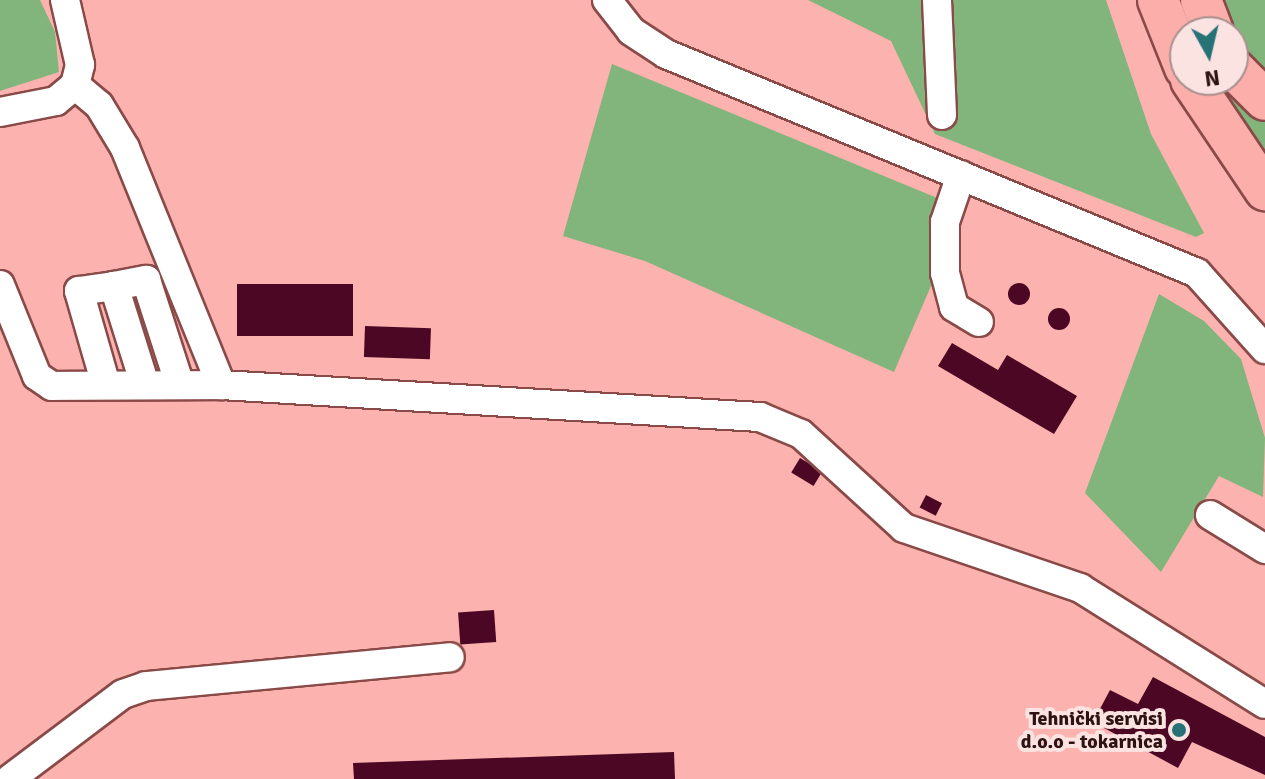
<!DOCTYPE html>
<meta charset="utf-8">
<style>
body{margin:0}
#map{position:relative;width:1265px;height:779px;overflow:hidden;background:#fcb2af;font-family:Signika,sans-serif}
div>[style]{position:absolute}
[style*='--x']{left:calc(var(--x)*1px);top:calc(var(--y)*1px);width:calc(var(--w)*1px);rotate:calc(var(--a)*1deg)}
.green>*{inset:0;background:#81b57b}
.building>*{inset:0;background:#4b0723;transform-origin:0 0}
.round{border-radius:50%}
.roads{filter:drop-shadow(2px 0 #894a48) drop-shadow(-2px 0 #894a48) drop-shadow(0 2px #894a48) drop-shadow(0 -2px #894a48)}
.minor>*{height:28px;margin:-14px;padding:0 14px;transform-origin:14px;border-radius:14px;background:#fff}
.highway>*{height:40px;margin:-20px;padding:0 20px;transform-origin:20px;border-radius:20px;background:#fcaeaa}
.dots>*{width:22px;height:22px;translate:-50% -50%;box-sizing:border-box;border:4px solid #fae3e1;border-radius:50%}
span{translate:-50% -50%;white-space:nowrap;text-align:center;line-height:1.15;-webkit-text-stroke:8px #fae3e1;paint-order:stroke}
.poi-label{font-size:20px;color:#2e1313;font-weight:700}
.right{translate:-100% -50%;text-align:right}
.north{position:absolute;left:1169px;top:16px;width:80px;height:80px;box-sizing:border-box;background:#fae3e1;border:2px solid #a8908f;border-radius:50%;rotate:172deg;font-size:22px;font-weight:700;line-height:32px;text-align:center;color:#2e1313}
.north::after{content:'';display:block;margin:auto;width:28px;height:36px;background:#277277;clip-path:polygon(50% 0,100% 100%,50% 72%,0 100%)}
</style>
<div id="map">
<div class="green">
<div style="clip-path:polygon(0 0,40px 0,55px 32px,59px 72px,0 91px)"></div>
<div style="clip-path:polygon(808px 0,1106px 0,1151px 134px,1204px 233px,1196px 237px,935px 134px,891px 41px)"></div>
<div style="clip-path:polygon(1213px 0,1265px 0,1265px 84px,1239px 54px)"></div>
<div style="clip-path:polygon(612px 64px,964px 209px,894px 372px,645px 261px,563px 236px)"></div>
<div style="clip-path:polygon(1201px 80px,1229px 80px,1265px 113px,1265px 173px)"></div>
<div style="clip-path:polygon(1159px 294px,1204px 321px,1241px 359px,1265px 438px,1263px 497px,1219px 476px,1161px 572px,1085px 493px)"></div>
</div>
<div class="building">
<div class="round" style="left:1008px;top:283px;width:22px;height:22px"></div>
<div style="left:237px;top:284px;width:116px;height:52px"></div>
<div class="round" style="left:1048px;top:308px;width:22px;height:22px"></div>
<div style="left:365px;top:326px;width:66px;height:31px;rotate:2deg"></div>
<div style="clip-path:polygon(952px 343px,998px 370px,1007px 355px,1077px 396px,1054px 434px,938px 366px)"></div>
<div style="left:800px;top:458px;width:26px;height:17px;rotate:31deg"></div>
<div style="left:926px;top:495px;width:18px;height:14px;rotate:27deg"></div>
<div style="left:494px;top:610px;width:32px;height:36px;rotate:86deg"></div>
<div style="clip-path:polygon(1153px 677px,1265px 737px,1265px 775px,1192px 742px,1178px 768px,1093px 722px,1110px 690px,1138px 704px)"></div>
<div style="clip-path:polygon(674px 752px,675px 779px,354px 779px,353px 763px)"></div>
</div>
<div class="roads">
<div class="minor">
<div style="--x:607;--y:0;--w:39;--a:52"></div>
<div style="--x:631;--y:31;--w:42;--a:33.3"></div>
<div style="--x:666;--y:54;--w:574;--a:22.41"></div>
<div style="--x:1197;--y:273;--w:102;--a:48.2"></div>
<div style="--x:937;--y:0;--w:115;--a:87.5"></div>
<div style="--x:75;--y:85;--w:31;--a:40"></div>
<div style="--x:99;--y:105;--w:50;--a:58.8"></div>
<div style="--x:125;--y:148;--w:256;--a:67.9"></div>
<div style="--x:221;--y:385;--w:540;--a:3.4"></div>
<div style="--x:760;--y:417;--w:44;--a:22.5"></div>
<div style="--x:801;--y:434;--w:139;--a:42.4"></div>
<div style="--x:904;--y:528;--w:186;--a:18.8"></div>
<div style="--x:1080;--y:588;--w:218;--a:32.1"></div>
<div style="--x:0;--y:112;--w:57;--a:-11.1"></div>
<div style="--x:56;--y:101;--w:25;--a:-40"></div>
<div style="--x:75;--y:85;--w:21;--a:-76"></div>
<div style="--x:80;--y:65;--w:67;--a:-103"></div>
<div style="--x:961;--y:175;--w:50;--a:108.8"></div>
<div style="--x:945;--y:222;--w:51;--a:90"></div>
<div style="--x:945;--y:273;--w:35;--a:75"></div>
<div style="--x:954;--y:307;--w:29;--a:31"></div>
<div style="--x:0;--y:285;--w:98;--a:67.9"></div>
<div style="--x:37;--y:376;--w:18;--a:34"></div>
<div style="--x:52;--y:386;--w:169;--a:-0.3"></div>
<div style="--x:106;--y:385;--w:98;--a:-106"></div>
<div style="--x:79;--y:291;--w:35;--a:-8"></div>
<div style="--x:145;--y:385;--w:104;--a:-107.4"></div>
<div style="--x:114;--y:286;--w:33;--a:-11"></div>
<div style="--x:146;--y:280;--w:110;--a:72.1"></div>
<div style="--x:1210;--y:515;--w:65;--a:31.7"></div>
<div style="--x:10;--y:779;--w:141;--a:-37"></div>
<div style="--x:123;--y:694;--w:24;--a:-19"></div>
<div style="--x:146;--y:686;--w:305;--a:-5.4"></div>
</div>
<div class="highway">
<div style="--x:1158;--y:0;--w:73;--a:68.3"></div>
<div style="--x:1201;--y:0;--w:34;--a:69"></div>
<div style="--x:1233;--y:68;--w:45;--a:45"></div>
<div style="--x:1191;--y:80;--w:133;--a:56.1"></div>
</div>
</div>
<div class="dots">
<div style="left:1179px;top:730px;background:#277277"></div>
</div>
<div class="poi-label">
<span class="right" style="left:1163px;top:730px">Tehnički servisi<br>d.o.o - tokarnica</span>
</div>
<div class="north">N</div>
</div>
